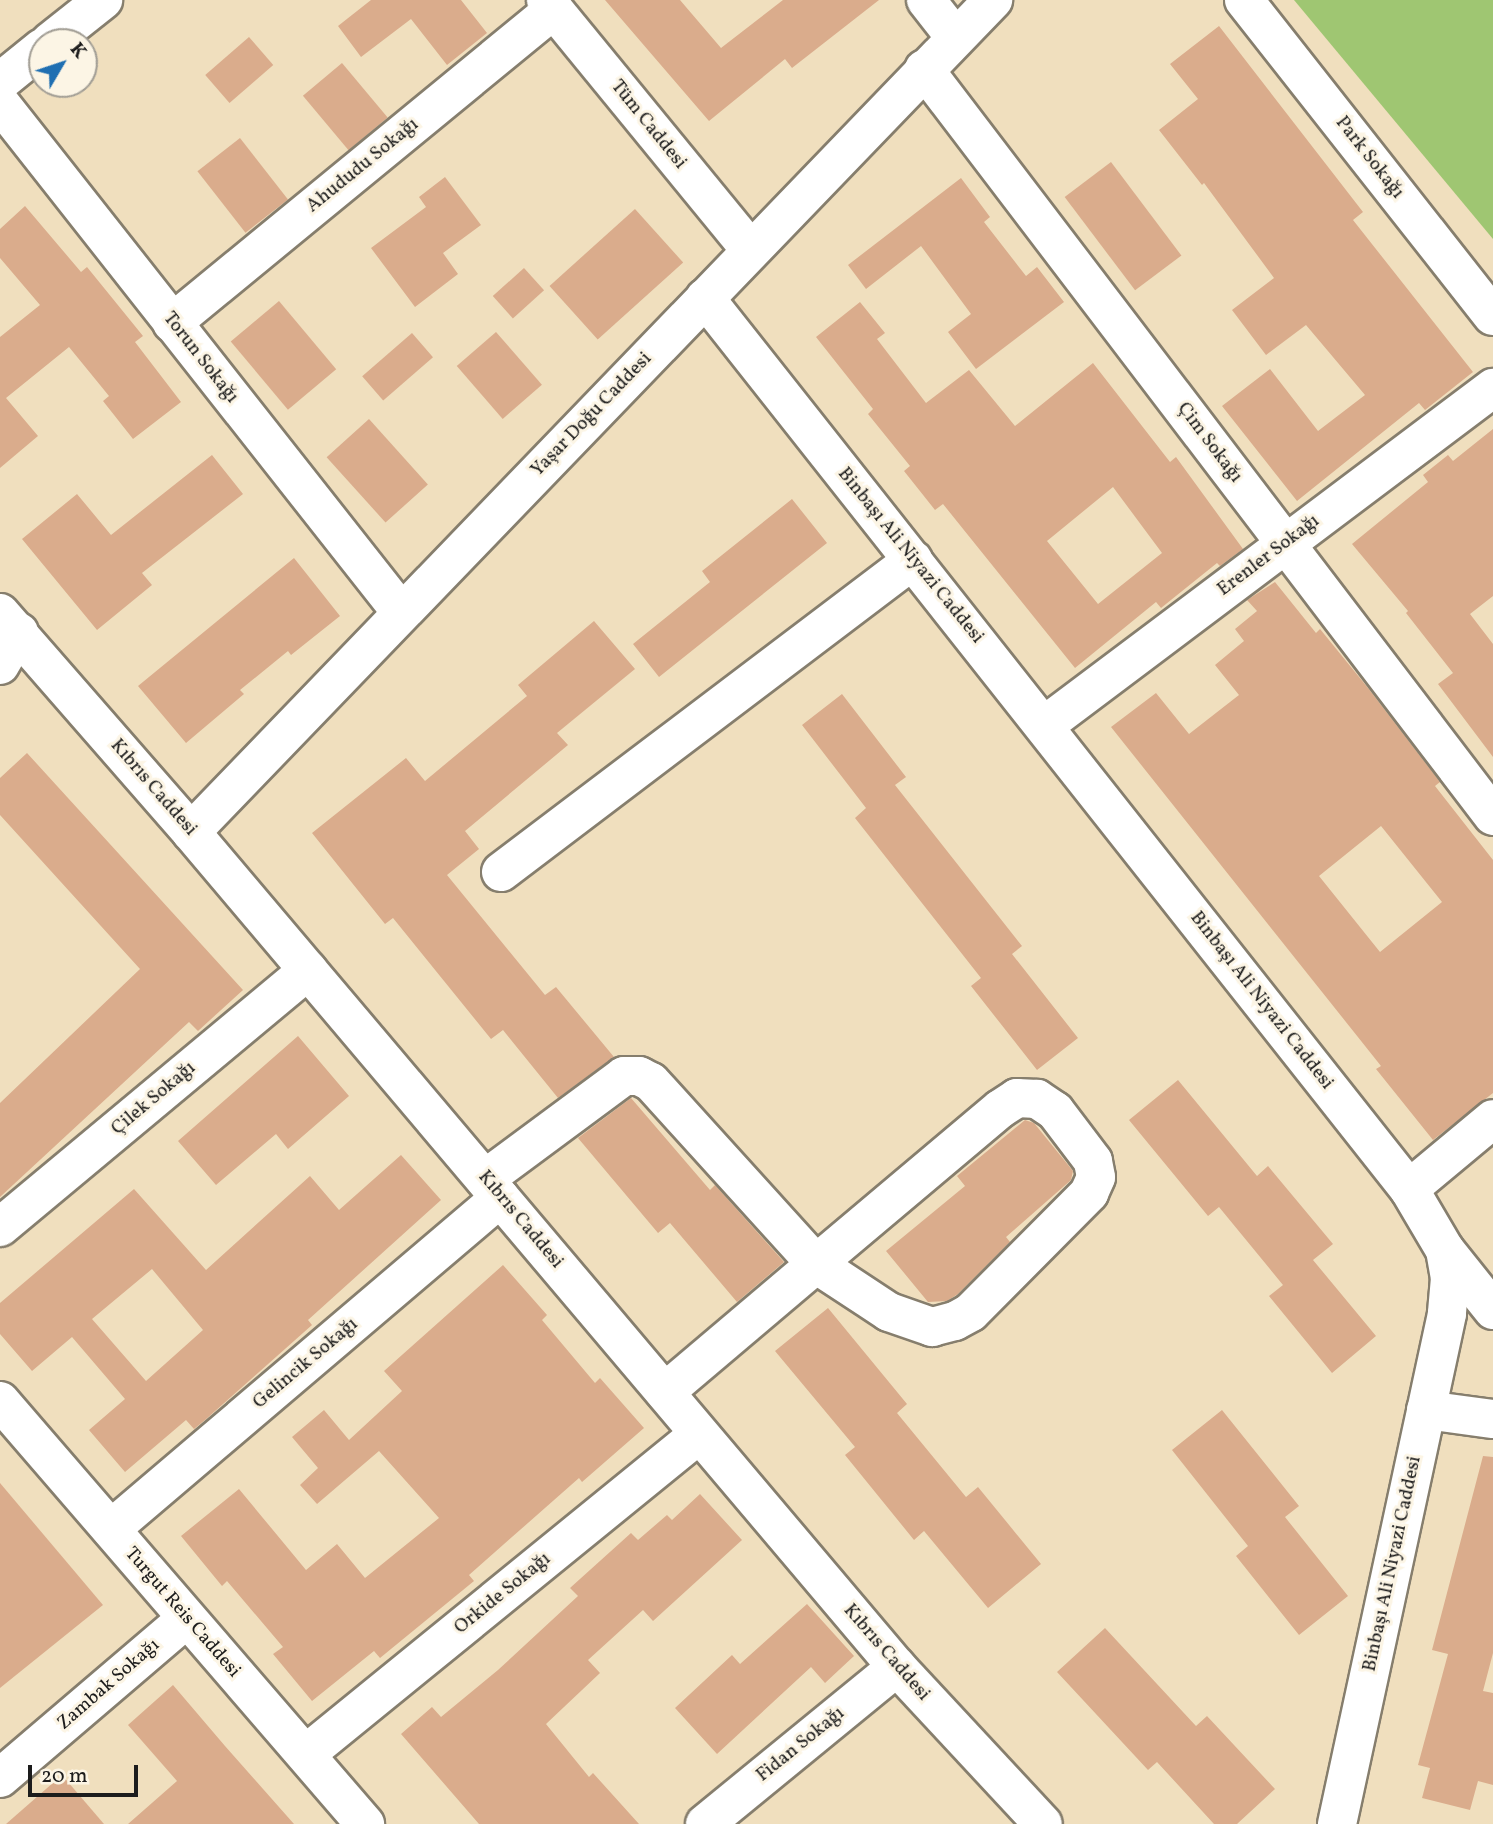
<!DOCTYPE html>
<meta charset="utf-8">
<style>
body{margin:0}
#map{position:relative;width:1493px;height:1824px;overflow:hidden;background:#f0dfbe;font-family:Vollkorn,serif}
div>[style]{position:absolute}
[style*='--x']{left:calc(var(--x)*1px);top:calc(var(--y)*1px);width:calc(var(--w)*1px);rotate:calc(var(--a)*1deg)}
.green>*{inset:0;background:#9fc672}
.building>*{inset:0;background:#daac8c;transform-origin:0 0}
.roads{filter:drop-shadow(2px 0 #867e6d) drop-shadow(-2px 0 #867e6d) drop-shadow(0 2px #867e6d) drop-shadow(0 -2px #867e6d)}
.minor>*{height:38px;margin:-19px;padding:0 19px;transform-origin:19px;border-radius:19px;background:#fff}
span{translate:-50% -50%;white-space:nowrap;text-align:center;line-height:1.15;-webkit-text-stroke:6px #fcf5e5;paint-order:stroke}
.street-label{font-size:19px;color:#1c1c1c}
.north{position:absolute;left:28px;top:28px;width:70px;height:70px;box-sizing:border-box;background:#fcf5e5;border:2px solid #a29e95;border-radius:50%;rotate:51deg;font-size:19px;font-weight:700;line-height:28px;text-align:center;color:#1c1c1c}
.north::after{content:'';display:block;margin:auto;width:24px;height:32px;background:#1f6fb2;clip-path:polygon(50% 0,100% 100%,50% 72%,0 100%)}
.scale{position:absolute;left:28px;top:1765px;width:110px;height:32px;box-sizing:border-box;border:4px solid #1c1c1c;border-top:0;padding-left:9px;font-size:21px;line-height:24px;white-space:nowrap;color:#1c1c1c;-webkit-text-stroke:5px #fcf5e5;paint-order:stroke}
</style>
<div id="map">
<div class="green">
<div style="clip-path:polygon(1294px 0,1493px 0,1493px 239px)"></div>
</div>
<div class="building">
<div style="clip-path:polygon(371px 0,461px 0,487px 33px,447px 65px,411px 19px,361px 57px,338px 26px)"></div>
<div style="clip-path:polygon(605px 0,680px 0,721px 48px,783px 0,879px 0,792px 68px,785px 59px,709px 121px)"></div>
<div style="clip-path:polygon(1219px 26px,1363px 212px,1353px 220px,1473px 372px,1425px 410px,1419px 403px,1297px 501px,1222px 406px,1270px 369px,1318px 431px,1365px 395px,1306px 325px,1266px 355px,1232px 310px,1274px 278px,1204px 183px,1202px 185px,1159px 130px,1198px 99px,1170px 64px)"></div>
<div style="left:249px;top:37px;width:37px;height:58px;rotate:49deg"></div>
<div style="left:342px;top:63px;width:71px;height:51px;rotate:50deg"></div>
<div style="left:240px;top:138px;width:78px;height:54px;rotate:52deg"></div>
<div style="left:1111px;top:162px;width:117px;height:58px;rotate:53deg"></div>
<div style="clip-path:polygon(445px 177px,481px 225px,443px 253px,458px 274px,415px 307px,371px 248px,426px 207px,419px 197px)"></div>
<div style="clip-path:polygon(961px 178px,990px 217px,984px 222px,1026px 276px,1037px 267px,1064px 302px,976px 369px,948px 332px,971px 314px,921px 246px,866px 289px,848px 265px)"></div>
<div style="clip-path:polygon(25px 206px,81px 272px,87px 267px,143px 336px,135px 342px,181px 402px,133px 439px,103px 401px,109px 396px,69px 347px,6px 398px,38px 436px,0 468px,0 337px,40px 305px,0 258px,0 229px)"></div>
<div style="left:635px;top:209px;width:72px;height:115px;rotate:48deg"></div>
<div style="left:524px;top:268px;width:30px;height:42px;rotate:48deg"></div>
<div style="left:279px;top:301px;width:89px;height:63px;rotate:50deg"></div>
<div style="clip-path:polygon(evenodd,860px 302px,885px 333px,877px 339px,926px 403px,969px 370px,1015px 426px,1093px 363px,1170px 462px,1176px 457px,1243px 549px,1220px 566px,1217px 563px,1161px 608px,1156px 602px,1075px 668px,943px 504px,935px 510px,904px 471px,910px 466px,868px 414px,873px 409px,816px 337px,860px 302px,1113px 487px,1162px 553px,1098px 604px,1047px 541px,1113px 487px)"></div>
<div style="left:496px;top:332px;width:70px;height:52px;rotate:49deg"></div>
<div style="left:412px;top:333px;width:32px;height:66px;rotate:49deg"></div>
<div style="left:369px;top:419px;width:88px;height:57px;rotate:48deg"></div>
<div style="clip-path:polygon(1493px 429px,1493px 596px,1470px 614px,1493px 644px,1493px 757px,1438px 684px,1453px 673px,1406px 613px,1408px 611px,1352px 544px,1428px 482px,1423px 475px,1448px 455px,1453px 461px)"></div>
<div style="clip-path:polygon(212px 455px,243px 494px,142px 573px,152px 585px,97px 630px,22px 539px,77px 494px,111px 535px)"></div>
<div style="clip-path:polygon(792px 499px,827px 543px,659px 677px,633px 644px,710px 582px,702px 571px)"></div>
<div style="clip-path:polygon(294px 558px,340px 616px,291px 655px,288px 651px,240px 690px,244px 694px,186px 743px,138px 686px)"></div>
<div style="clip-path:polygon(evenodd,1275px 582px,1316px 633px,1320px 629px,1368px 688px,1440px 782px,1435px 786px,1493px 860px,1493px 1093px,1433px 1140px,1376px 1069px,1381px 1066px,1111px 727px,1156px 693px,1189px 734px,1239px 695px,1215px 665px,1244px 641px,1235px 629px,1257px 611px,1247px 600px,1275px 582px,1381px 826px,1442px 902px,1380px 952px,1319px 876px,1381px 826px)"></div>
<div style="clip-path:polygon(594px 621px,635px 669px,557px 733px,568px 745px,465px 831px,479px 849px,447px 875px,545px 995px,556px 987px,614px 1057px,558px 1098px,503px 1030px,491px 1039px,393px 918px,385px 924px,312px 833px,406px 758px,425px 781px,527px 696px,518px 685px)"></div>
<div style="clip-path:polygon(842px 694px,906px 777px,895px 785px,1022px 946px,1012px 954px,1078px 1038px,1037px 1070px,971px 986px,981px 978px,855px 818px,866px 808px,802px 725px)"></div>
<div style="clip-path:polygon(27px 753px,243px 990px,198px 1031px,189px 1022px,0 1197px,0 1103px,140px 969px,0 815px,0 778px)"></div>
<div style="clip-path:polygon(298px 1036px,349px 1096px,288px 1149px,276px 1134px,216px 1185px,178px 1141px)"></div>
<div style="clip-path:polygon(1178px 1080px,1257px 1176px,1268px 1166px,1333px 1244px,1313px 1260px,1376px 1336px,1332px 1373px,1269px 1296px,1283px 1285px,1219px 1207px,1208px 1216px,1129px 1120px)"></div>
<div style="clip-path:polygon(631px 1098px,710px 1190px,715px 1185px,784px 1262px,737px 1302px,670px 1223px,658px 1233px,578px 1138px)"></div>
<div style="clip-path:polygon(1025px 1120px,1034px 1123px,1073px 1171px,1071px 1180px,1006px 1237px,1010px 1242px,958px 1294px,947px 1301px,928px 1302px,886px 1251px,965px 1186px,957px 1176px)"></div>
<div style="clip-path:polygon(evenodd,401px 1155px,441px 1200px,308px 1320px,312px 1325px,205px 1420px,194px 1429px,186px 1420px,125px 1472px,89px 1430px,125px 1399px,72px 1337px,32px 1371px,0 1334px,0 1303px,134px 1189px,206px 1270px,310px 1176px,339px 1210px,401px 1155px,152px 1269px,203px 1330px,146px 1381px,92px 1319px,152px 1269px)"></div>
<div style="clip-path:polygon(503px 1265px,547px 1315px,542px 1320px,595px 1383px,600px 1378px,644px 1428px,582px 1482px,579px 1478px,469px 1575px,474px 1581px,380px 1658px,374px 1651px,312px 1701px,273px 1654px,283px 1647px,227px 1581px,222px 1586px,181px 1536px,239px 1489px,306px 1570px,337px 1544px,365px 1578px,439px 1518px,379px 1451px,317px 1504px,300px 1485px,318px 1468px,292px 1437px,324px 1410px,349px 1440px,402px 1391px,384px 1371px)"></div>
<div style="clip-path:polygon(828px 1308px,907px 1404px,897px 1413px,966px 1497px,978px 1487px,1041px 1564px,988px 1608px,924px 1531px,914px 1540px,845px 1455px,855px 1447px,775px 1351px)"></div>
<div style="clip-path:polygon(1222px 1410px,1299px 1506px,1285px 1517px,1348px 1596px,1299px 1635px,1236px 1556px,1248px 1546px,1172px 1450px)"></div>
<div style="clip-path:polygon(1483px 1456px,1493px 1457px,1493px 1653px,1483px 1691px,1493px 1693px,1493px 1785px,1478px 1781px,1470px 1810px,1422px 1798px,1430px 1768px,1418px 1765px,1448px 1654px,1432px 1650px)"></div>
<div style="clip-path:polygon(0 1483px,103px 1605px,0 1688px)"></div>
<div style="clip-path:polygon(700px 1494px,742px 1540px,653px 1621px,643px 1610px,588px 1660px,600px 1673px,546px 1724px,589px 1777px,593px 1773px,639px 1824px,479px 1824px,401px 1734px,432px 1707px,441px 1717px,498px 1670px,578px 1596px,570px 1588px,631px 1533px,638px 1540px,667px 1515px,672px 1520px)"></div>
<div style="clip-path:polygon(807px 1604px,854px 1656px,825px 1683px,811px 1667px,717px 1754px,675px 1708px,732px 1655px,740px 1664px)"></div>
<div style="clip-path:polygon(1105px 1628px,1196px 1726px,1207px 1716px,1275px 1789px,1237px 1824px,1214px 1824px,1157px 1762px,1148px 1770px,1057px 1672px)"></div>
<div style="clip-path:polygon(173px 1685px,225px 1746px,294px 1824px,128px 1824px,177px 1781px,128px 1725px)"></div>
<div style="clip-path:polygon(62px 1775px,104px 1824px,6px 1824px)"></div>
</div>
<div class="roads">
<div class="minor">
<div style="--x:546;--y:0;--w:322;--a:50.7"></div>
<div style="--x:926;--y:0;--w:47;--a:51.9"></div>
<div style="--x:1244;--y:0;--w:402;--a:51.8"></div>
<div style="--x:50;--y:42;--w:68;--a:-38.4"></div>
<div style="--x:924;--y:69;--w:939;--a:52.7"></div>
<div style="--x:0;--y:82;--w:54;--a:-39"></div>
<div style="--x:0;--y:103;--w:648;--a:51.77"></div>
<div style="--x:705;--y:298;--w:1136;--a:51.69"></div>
<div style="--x:1409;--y:1189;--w:71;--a:59.5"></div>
<div style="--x:1445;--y:1250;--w:28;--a:80"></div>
<div style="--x:1450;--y:1278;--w:36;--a:95"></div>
<div style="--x:1447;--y:1314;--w:522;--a:102.17"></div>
<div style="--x:172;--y:323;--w:494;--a:-39.4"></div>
<div style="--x:0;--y:613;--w:291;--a:48.9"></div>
<div style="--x:191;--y:832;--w:1093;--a:49.79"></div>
<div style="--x:897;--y:1667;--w:214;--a:47.1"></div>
<div style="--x:0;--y:665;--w:38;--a:-60"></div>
<div style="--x:1045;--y:725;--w:561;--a:-36.95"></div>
<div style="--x:191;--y:832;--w:1156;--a:-46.05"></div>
<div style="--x:501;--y:872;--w:517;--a:-37.14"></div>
<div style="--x:485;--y:1179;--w:173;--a:-36.5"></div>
<div style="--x:624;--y:1076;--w:15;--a:0"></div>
<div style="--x:639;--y:1076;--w:13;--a:27"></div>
<div style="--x:651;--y:1082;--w:246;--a:47.8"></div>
<div style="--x:816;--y:1264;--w:87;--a:33.3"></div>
<div style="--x:889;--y:1312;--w:46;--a:19.2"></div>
<div style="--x:932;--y:1327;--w:24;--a:-15"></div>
<div style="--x:955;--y:1321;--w:18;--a:-29"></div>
<div style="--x:971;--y:1312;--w:168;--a:-45.2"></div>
<div style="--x:1089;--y:1193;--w:17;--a:-66"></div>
<div style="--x:1096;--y:1177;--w:16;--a:-101"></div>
<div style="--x:1093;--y:1161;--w:63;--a:-127.2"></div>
<div style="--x:1055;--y:1111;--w:22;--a:-146"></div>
<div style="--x:1037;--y:1099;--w:20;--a:-177"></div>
<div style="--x:1017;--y:1098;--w:20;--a:147"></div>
<div style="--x:1000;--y:1109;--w:241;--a:139.9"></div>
<div style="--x:816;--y:1264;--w:198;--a:139.7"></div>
<div style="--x:1409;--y:1189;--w:109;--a:-39.8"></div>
<div style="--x:0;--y:1227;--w:401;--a:-39.8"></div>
<div style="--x:1445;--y:1250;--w:77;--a:51.3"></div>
<div style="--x:0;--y:1401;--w:559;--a:49.21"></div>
<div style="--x:1426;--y:1410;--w:68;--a:7.7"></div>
<div style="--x:111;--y:1529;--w:511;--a:-40.39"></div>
<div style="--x:306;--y:1754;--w:507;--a:-39.15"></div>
<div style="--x:0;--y:1778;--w:245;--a:-40.5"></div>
<div style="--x:705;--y:1824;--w:248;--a:-39.3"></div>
</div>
</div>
<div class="street-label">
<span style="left:648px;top:125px;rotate:51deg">Tüm Caddesi</span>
<span style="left:1369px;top:158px;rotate:52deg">Park Sokağı</span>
<span style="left:363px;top:166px;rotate:-39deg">Ahududu Sokağı</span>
<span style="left:200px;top:358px;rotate:52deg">Torun Sokağı</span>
<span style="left:592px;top:415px;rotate:-46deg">Yaşar Doğu Caddesi</span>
<span style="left:1209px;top:443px;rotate:53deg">Çim Sokağı</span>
<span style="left:910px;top:556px;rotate:51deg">Binbaşı Ali Niyazi Caddesi</span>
<span style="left:1269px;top:556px;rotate:-37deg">Erenler Sokağı</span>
<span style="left:153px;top:788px;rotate:49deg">Kıbrıs Caddesi</span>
<span style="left:1261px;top:1001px;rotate:52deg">Binbaşı Ali Niyazi Caddesi</span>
<span style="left:154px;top:1099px;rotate:-40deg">Çilek Sokağı</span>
<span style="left:520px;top:1220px;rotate:50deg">Kıbrıs Caddesi</span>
<span style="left:306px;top:1364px;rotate:-40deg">Gelincik Sokağı</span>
<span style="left:1393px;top:1564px;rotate:-78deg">Binbaşı Ali Niyazi Caddesi</span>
<span style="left:503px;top:1594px;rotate:-39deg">Orkide Sokağı</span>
<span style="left:182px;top:1613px;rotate:49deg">Turgut Reis Caddesi</span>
<span style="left:886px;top:1653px;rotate:49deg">Kıbrıs Caddesi</span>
<span style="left:109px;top:1685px;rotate:-41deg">Zambak Sokağı</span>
<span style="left:801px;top:1745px;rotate:-39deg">Fidan Sokağı</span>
</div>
<div class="north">K</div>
<div class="scale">20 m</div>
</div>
